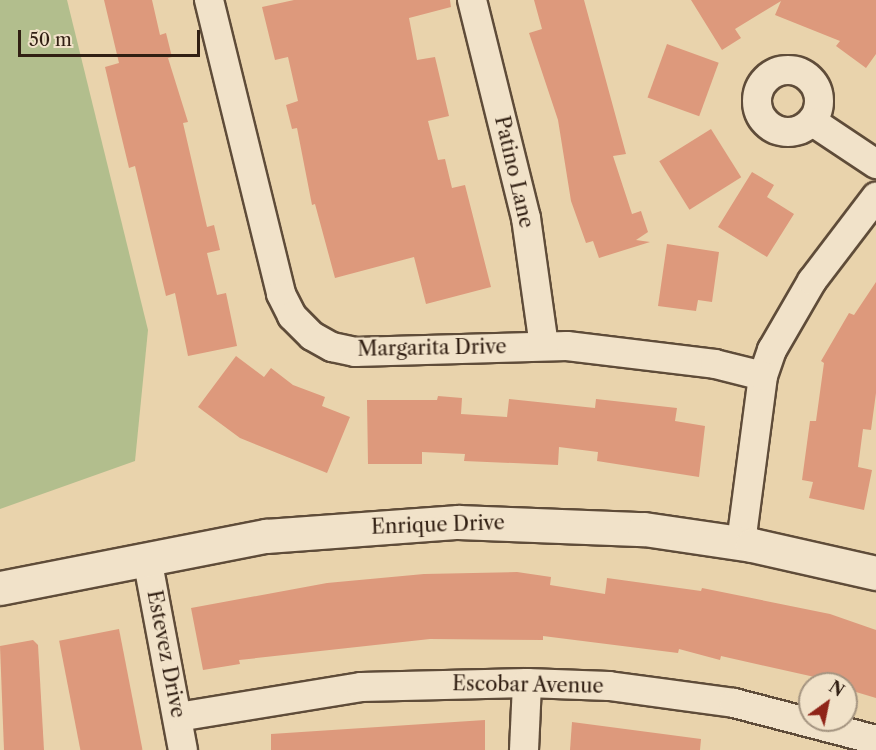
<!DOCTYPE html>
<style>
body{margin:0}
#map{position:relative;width:876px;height:750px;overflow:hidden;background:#e9d3ac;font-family:"Libre Caslon Text",serif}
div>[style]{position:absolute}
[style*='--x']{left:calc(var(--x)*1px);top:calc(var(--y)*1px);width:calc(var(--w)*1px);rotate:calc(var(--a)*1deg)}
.green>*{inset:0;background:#b2be8d}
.building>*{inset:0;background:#dd997c;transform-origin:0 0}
.roads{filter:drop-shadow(2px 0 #5f4c39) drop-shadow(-2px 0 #5f4c39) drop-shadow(0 2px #5f4c39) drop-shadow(0 -2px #5f4c39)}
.street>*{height:28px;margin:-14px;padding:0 14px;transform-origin:14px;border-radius:14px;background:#f1e2c9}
.street>.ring{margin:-14px;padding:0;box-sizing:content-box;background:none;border:28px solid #f1e2c9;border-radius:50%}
.secondary>*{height:33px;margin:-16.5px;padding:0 16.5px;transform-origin:16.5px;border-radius:16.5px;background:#f1e2c9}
span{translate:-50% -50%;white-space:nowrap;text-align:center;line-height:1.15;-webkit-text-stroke:4.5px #f1e2c9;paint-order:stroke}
.street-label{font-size:20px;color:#311f13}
.north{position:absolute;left:798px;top:672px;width:60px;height:60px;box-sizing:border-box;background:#f1e2c9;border:2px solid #a49480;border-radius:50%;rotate:33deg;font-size:16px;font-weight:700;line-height:24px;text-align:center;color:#311f13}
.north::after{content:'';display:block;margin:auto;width:21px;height:27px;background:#8f2418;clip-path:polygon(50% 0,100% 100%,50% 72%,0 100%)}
.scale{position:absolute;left:18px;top:30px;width:182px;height:27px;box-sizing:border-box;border:3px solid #311f13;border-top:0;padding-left:8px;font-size:18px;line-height:21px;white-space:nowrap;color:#311f13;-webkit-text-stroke:4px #f1e2c9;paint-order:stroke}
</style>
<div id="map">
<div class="green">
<div style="clip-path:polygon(0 0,67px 0,148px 330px,135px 461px,0 509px)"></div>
</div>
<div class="building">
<div style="clip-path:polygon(104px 0,152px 0,160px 35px,166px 33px,172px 57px,168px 58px,188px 122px,183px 123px,207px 227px,214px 225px,220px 250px,207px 253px,217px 295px,226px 293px,237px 346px,188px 356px,175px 293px,166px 296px,135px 166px,129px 168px,116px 114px,105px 67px,119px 63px)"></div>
<div style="clip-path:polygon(294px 0,450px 0,451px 7px,409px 18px,417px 60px,435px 57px,449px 116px,428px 121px,438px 160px,445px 159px,452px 188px,465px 185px,491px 287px,426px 304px,414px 257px,335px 278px,315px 204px,312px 205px,297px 128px,292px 129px,286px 105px,298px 101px,288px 57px,275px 60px,262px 7px)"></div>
<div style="clip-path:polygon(534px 0,584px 0,626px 154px,613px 156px,632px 214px,641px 211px,648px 232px,636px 240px,650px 242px,599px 258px,593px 241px,586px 243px,571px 201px,558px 120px,529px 33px,542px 29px)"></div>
<div style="clip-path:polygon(691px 0,876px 0,876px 54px,866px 68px,836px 46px,840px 41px,775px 15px,781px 1px,735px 29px,741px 38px,722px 50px)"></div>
<div style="left:667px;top:44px;width:55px;height:57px;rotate:20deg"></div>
<div style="left:711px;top:129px;width:57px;height:61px;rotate:58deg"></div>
<div style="clip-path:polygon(752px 172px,774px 185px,767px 197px,794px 214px,767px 257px,718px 227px)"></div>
<div style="clip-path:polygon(667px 244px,719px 252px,712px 302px,698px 300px,696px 311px,658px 306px)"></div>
<div style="clip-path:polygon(876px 282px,876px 393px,871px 430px,863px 429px,858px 467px,872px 470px,864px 510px,809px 498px,813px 482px,802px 480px,810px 421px,816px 421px,824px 363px,821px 361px,849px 313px,854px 315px)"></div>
<div style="clip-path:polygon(236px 356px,264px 377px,271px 368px,293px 385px,325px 397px,322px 406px,350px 417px,327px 473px,240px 438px,198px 407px)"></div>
<div style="clip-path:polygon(438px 396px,462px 398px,461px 414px,507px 417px,509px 399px,595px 408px,596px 399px,677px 408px,675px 421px,705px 426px,699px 477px,597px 461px,598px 452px,559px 447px,558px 465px,464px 461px,465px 454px,422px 452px,422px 464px,368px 464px,367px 400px,437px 400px)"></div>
<div style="clip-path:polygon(517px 572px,551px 577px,550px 585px,605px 594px,607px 578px,701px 591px,702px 588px,830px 614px,876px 630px,876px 698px,846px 689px,846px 684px,721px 656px,720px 660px,679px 649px,678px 653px,543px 636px,543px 640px,430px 639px,239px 660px,240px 664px,203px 670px,191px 608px,327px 583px,424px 574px)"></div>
<div style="left:119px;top:629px;width:123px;height:61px;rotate:79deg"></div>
<div style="clip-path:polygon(33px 640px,38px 645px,44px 750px,4px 750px,0 646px)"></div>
<div style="clip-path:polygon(485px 720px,485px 750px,271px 750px,271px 734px)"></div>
<div style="clip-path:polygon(572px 722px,701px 739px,700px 750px,570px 750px)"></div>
</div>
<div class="roads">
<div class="street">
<div style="--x:209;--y:0;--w:303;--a:76.2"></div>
<div style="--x:281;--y:294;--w:25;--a:63"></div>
<div style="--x:292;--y:316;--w:28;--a:45"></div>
<div style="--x:312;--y:336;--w:23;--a:29"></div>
<div style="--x:332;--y:347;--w:24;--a:12"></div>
<div style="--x:355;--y:352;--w:212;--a:-1.6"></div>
<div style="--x:567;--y:346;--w:149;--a:6.9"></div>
<div style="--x:715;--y:364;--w:49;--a:14"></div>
<div style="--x:472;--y:0;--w:225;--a:76.1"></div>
<div style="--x:526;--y:218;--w:129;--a:82"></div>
<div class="ring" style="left:757px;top:70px;width:34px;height:34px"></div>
<div style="--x:813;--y:122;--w:76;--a:33.7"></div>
<div style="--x:741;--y:543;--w:168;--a:-82.5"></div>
<div style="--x:763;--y:376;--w:28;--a:-71"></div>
<div style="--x:772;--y:350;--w:80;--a:-59.9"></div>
<div style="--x:812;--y:281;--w:106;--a:-52.7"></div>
<div style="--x:147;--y:558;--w:195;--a:79.4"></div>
<div style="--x:178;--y:717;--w:185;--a:-9.3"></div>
<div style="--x:361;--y:687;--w:166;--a:-1.4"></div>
<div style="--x:527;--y:683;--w:82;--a:2.1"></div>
<div style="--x:609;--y:686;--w:126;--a:7.7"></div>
<div style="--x:734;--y:703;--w:147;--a:14.6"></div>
<div style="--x:524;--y:750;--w:67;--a:-87.4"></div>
</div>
<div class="secondary">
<div style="--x:0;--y:588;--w:271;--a:-11.1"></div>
<div style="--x:266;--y:536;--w:193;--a:-4.2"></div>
<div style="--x:458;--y:522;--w:186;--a:2.2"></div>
<div style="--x:644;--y:529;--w:109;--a:8.4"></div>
<div style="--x:752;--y:545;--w:127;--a:12.7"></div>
</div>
</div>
<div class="street-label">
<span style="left:514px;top:172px;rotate:77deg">Patino Lane</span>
<span style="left:432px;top:348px;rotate:-1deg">Margarita Drive</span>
<span style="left:438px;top:525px;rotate:-2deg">Enrique Drive</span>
<span style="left:166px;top:654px;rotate:79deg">Estevez Drive</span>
<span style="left:528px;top:685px;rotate:1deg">Escobar Avenue</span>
</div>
<div class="north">N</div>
<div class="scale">50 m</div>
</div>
